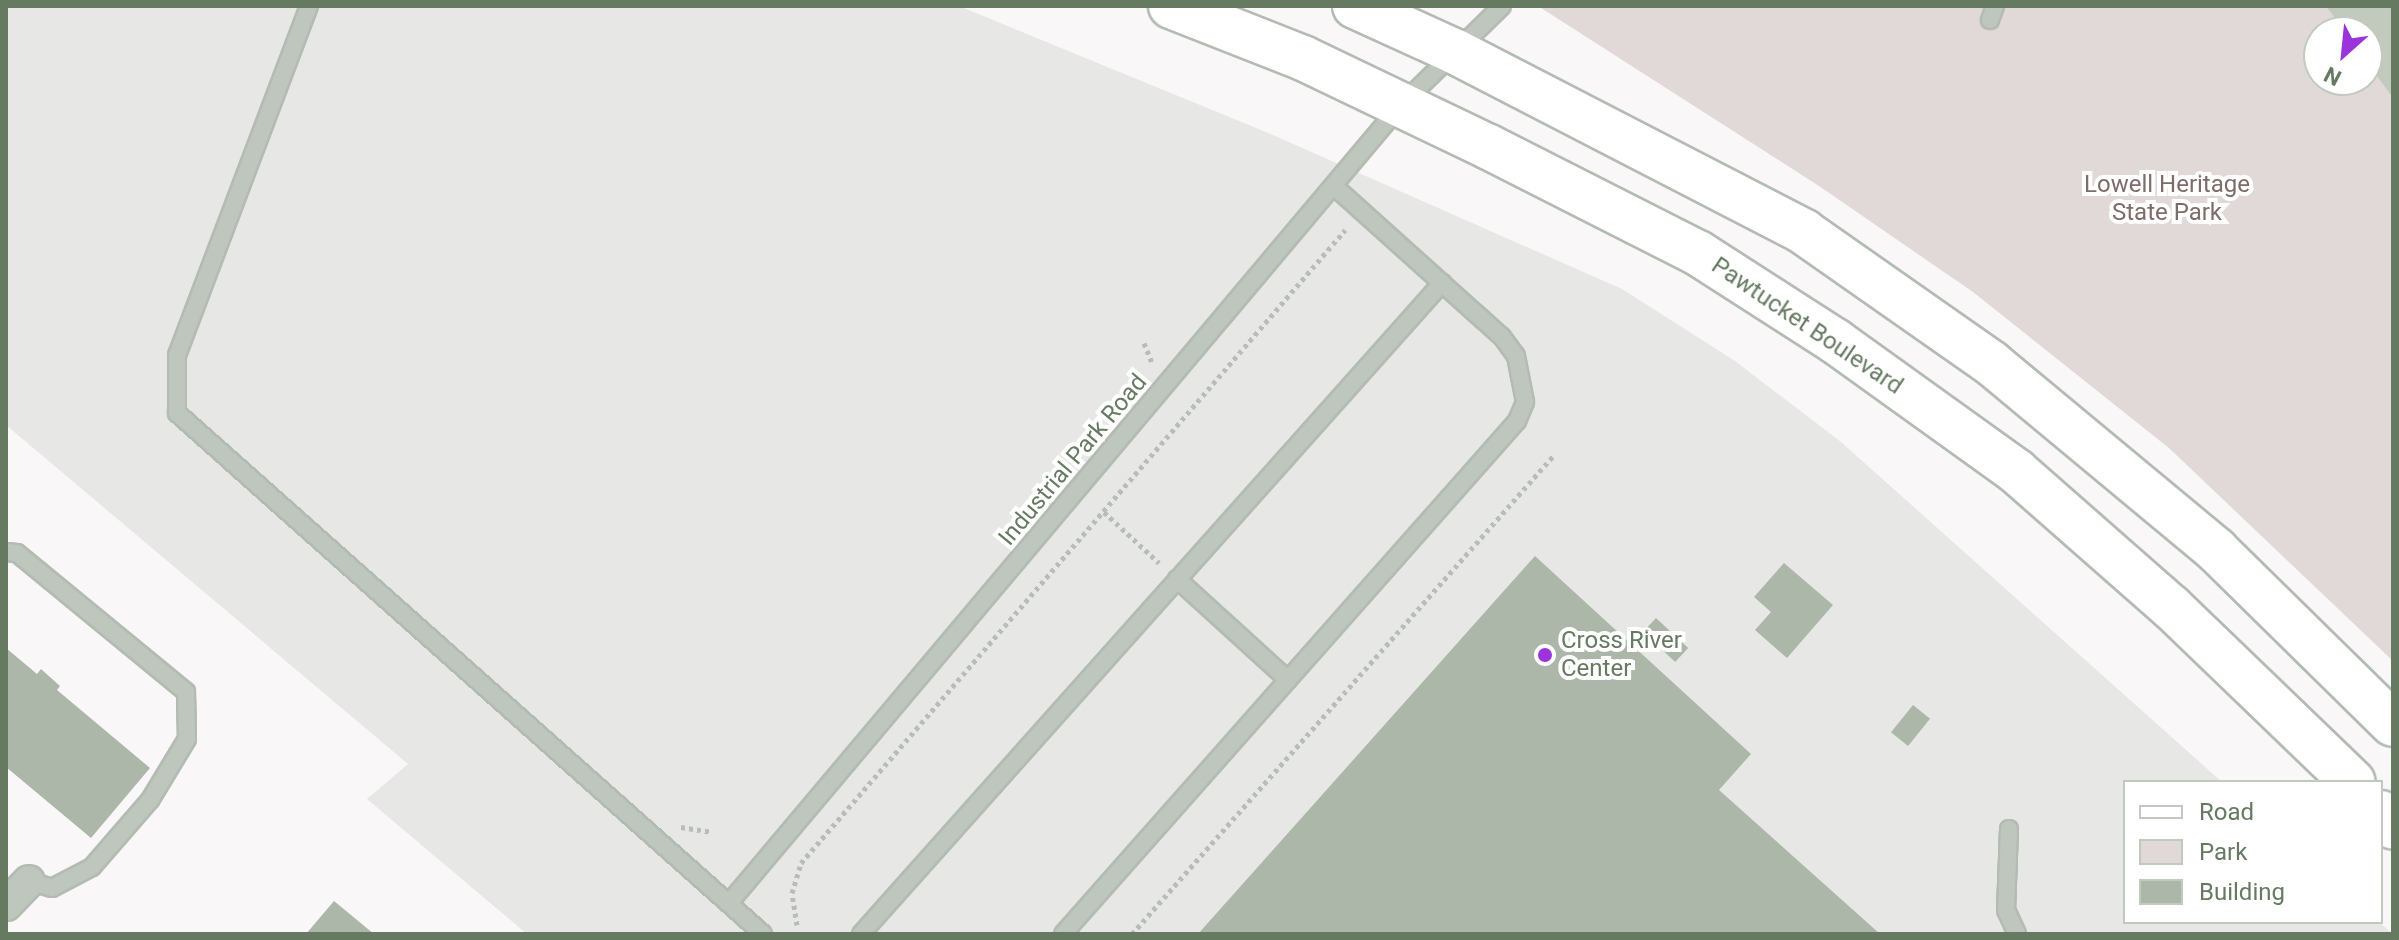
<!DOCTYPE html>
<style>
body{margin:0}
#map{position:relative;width:2399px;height:940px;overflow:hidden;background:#f9f7f8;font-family:Roboto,sans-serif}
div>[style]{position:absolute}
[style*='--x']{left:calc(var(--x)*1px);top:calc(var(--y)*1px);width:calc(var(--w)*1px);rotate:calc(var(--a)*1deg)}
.built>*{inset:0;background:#e7e8e6}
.green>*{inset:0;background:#e0d9d8}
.water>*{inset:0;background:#c1cabc}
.building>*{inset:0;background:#acb7a9;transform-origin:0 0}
.path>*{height:5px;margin-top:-2.5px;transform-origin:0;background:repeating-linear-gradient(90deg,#b8bdb7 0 4px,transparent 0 8px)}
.roads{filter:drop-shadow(2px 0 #b3bbb2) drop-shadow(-2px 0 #b3bbb2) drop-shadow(0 2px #b3bbb2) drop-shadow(0 -2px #b3bbb2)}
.lane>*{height:16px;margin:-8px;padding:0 8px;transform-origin:8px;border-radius:8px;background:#bfc6be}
.street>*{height:30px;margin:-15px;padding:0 15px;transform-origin:15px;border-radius:15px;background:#bfc6be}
.primary>*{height:44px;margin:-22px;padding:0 22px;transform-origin:22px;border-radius:22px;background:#fff}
.dots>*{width:22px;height:22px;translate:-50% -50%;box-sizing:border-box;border:4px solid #fff;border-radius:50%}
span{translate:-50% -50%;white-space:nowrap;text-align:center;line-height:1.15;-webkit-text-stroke:8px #fff;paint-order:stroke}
.park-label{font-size:24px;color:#7d6c68}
.street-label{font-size:24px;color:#657a60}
.poi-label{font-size:24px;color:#657a60}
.left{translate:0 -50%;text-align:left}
.frame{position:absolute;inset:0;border:8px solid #657a60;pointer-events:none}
.legend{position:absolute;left:2123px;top:780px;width:260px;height:144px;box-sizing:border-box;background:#fff;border:2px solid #c1cabf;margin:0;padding:10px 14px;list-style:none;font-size:24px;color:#657a60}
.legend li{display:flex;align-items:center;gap:16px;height:40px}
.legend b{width:40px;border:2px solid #c1cabf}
.north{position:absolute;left:2303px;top:16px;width:80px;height:80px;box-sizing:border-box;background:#fff;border:2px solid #c1cabf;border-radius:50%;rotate:207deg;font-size:22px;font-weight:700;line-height:32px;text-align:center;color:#657a60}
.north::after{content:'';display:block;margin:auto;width:28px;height:36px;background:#9b34db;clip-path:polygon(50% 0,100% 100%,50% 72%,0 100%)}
</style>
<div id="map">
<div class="built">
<div style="clip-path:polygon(6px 6px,959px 6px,1273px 135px,1622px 289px,1735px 361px,1841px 442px,2222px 782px,2125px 782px,2125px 922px,2379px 922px,2393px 934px,527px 934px,367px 799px,408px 764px,6px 425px)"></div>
</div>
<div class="green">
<div style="clip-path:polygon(1538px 6px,2344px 6px,2363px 32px,2319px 32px,2319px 80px,2367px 80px,2367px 38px,2393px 75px,2393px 661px,2169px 448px,1973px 292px,1819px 186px)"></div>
</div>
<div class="water">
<div style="clip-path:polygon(2326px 6px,2393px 6px,2393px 98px,2367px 62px,2367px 32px,2345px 32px)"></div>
</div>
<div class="building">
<div style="clip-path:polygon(1535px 556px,1751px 754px,1719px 790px,1880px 934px,1198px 934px)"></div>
<div style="clip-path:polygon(1784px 563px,1833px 605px,1787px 658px,1755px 630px,1771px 612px,1754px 597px)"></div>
<div style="left:1656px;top:618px;width:44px;height:19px;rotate:43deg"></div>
<div style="clip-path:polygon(6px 648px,37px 674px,41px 669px,60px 686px,57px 690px,150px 768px,91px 838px,6px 767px)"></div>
<div style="left:1913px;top:705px;width:22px;height:35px;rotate:39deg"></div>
<div style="clip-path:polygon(334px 901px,374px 934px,306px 934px)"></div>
</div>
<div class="path">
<div style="--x:1144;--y:343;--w:22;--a:68"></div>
<div style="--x:1104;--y:512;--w:75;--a:42.8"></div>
<div style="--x:995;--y:533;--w:14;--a:4"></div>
<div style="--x:681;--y:827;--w:30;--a:9"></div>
<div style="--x:797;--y:925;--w:32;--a:-99"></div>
<div style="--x:792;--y:893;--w:31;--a:-73"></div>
<div style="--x:801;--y:863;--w:835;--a:-49.32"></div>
<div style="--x:1132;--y:934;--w:638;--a:-48.62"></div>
</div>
<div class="roads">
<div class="lane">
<div style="--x:309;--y:6;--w:373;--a:110.7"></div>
<div style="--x:177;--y:355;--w:58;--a:90"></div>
<div style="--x:177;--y:413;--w:784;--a:41.64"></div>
<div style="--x:1990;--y:20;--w:15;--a:-70"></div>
<div style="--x:6;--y:552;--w:11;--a:5"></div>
<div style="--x:17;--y:553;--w:219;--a:39.4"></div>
<div style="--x:186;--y:692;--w:47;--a:88.8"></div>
<div style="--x:187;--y:739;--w:71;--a:121.2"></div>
<div style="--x:150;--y:800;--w:89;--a:130.9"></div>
<div style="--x:92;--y:867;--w:45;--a:152.3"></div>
<div style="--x:52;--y:888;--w:24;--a:-163"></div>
<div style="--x:1177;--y:579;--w:150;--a:42.3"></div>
<div style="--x:2009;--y:829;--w:81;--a:92.1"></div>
<div style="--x:2006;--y:910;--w:26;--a:65"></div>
<div style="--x:729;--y:903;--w:1043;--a:-49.9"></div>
<div style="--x:1401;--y:105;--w:141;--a:-44.4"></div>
<div style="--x:861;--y:934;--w:873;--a:-48.25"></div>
<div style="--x:1063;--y:934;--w:685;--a:-48.49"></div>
<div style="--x:1517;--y:421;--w:21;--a:-67"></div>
<div style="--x:1525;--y:402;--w:47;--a:-101.1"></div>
<div style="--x:1516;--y:356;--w:24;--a:-126"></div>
<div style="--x:1502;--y:337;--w:223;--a:-138.1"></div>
</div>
<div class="street">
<div style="--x:6;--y:905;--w:33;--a:-46"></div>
</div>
<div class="primary">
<div style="--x:1171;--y:6;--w:142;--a:21.5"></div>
<div style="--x:1303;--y:58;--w:206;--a:25.6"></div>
<div style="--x:1489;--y:147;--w:234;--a:26.9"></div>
<div style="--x:1698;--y:253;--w:163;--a:32.7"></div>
<div style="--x:1835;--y:341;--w:223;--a:35.7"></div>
<div style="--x:2016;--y:471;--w:206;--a:41.3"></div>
<div style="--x:2171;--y:607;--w:252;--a:43.9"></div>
<div style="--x:1355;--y:6;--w:111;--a:24.5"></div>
<div style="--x:1456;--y:52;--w:392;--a:27.3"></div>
<div style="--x:1804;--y:232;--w:228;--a:35"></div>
<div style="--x:1991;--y:363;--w:293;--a:39.7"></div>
<div style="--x:2216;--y:550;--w:248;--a:44.5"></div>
<div style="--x:2381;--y:813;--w:18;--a:49"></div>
</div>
</div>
<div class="dots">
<div style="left:1545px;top:655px;background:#9b34db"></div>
</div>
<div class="park-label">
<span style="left:2167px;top:199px">Lowell Heritage<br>State Park</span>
</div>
<div class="street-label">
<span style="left:1807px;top:326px;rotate:34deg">Pawtucket Boulevard</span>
<span style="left:1073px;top:460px;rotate:-50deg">Industrial Park Road</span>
</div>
<div class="poi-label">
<span class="left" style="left:1561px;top:655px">Cross River<br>Center</span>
</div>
<div class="frame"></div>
<ul class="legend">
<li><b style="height:10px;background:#fff"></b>Road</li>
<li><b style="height:22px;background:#e0d9d8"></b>Park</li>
<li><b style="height:22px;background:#acb7a9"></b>Building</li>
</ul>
<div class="north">N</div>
</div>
